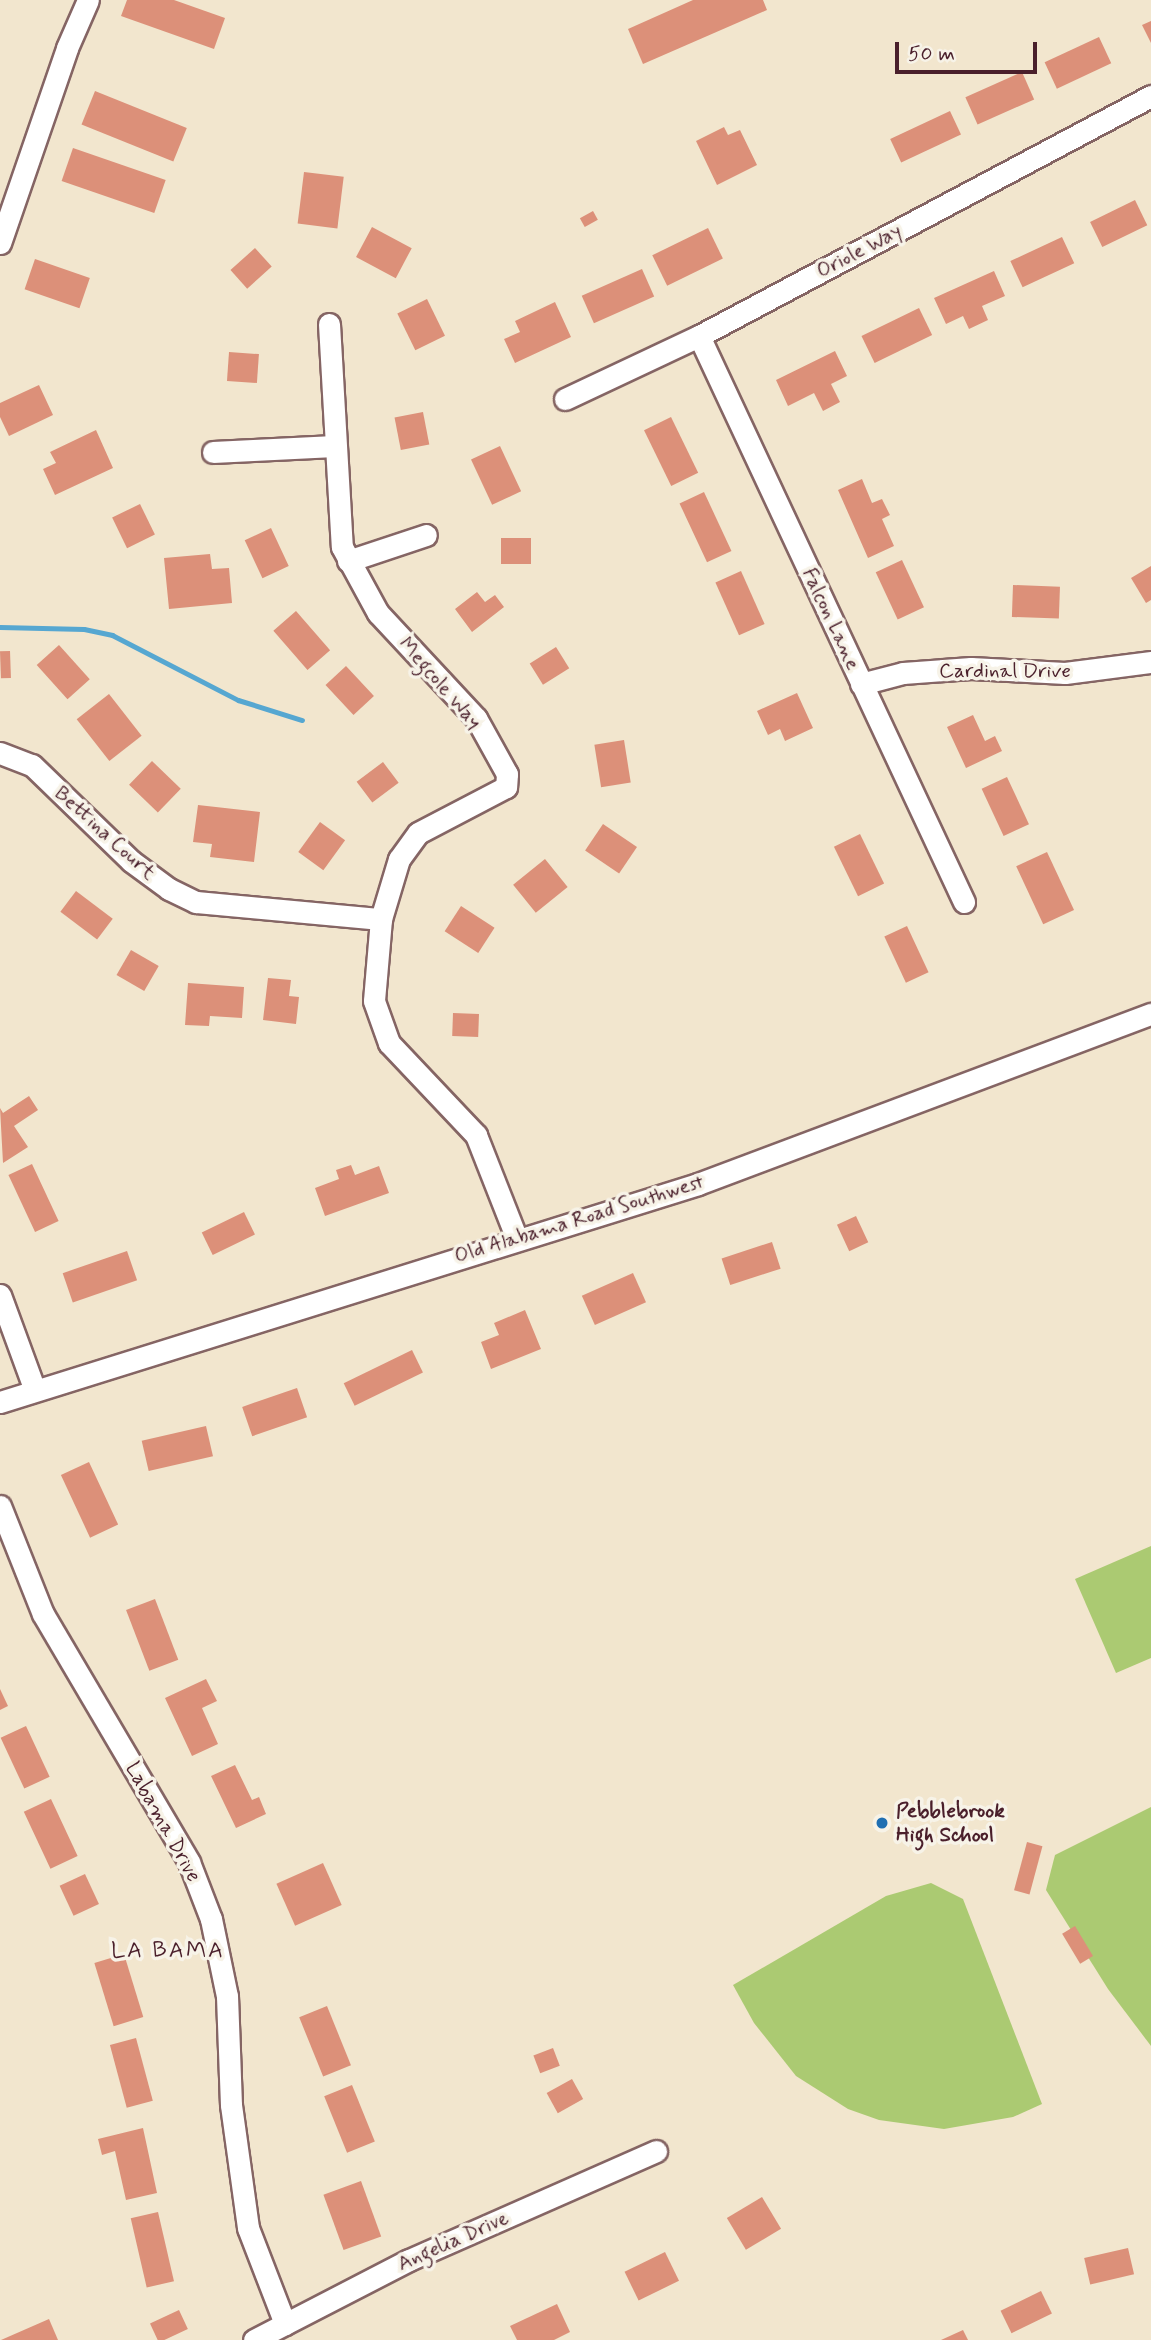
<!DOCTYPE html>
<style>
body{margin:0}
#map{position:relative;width:1151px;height:2340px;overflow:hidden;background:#f2e6ce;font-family:Mynerve,sans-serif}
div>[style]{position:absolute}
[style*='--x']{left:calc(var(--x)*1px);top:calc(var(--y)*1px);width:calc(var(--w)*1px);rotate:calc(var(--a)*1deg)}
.green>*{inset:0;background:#abca72}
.stream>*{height:5px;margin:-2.5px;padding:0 2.5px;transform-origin:2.5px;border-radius:2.5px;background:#56a7d1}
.building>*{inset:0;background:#dc9079;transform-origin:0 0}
.roads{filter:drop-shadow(2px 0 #856564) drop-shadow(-2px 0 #856564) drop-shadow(0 2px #856564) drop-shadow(0 -2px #856564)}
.minor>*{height:21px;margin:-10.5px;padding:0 10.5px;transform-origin:10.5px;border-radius:10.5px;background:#fff}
.dots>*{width:19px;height:19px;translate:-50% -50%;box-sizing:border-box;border:4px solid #f7f3e8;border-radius:50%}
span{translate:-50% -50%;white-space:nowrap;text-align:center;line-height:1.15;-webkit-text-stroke:7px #f7f3e8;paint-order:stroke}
.street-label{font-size:21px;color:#4a1f2b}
.poi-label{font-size:21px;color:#4a1f2b;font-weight:700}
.left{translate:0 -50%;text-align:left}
.neighbourhood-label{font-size:23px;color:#4a1f2b;letter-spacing:2px}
.scale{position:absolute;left:895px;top:42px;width:142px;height:32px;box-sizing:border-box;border:4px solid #4a1f2b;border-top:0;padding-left:9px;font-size:21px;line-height:24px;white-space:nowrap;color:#4a1f2b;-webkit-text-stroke:5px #f7f3e8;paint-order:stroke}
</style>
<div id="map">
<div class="green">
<div style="clip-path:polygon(1151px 1546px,1151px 1658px,1116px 1673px,1075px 1579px)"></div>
<div style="clip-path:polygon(1151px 1807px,1151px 2046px,1108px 1989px,1046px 1890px,1055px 1855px)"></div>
<div style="clip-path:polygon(931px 1883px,963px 1899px,1042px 2104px,1013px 2117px,944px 2129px,879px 2120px,848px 2109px,796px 2076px,754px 2023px,733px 1985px,886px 1896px)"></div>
</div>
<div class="stream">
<div style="--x:0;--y:627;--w:84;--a:1.4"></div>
<div style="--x:84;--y:629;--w:29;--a:12"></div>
<div style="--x:112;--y:635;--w:142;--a:27.3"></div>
<div style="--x:238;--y:700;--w:67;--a:17.4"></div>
</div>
<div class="building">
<div style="clip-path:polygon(127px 0,174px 0,225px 18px,214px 49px,121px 16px)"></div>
<div style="clip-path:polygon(693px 0,763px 0,767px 10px,643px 64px,628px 29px)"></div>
<div style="clip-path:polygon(1151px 21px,1151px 43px,1142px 25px)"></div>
<div style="left:1099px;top:37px;width:29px;height:60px;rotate:65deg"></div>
<div style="left:1022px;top:72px;width:30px;height:62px;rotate:66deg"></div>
<div style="left:95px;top:91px;width:99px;height:36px;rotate:22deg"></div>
<div style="left:950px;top:111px;width:26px;height:66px;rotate:65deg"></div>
<div style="clip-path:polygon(724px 127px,728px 135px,740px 130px,757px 165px,717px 185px,696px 141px)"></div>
<div style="left:73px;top:148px;width:98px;height:35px;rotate:19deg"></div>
<div style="left:304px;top:172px;width:40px;height:52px;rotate:7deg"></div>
<div style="left:1135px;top:200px;width:28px;height:50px;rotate:64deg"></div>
<div style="left:593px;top:211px;width:10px;height:15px;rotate:61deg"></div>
<div style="left:372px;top:227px;width:45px;height:34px;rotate:28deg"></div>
<div style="left:708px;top:228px;width:34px;height:62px;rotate:64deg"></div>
<div style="left:1062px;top:237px;width:29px;height:57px;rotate:65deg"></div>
<div style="left:255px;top:248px;width:25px;height:33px;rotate:48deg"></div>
<div style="left:35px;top:259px;width:58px;height:32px;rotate:19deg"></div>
<div style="left:642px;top:269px;width:30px;height:66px;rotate:66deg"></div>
<div style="clip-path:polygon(994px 271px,1005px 296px,982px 306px,988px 320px,969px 329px,963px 316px,946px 324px,934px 298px)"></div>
<div style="left:427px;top:299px;width:41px;height:33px;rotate:64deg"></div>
<div style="clip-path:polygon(555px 302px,571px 337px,515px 363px,504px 339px,520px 332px,515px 321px)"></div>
<div style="left:919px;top:308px;width:30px;height:64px;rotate:64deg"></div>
<div style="clip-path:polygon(835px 351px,847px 376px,831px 384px,840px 402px,823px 411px,814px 393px,788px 406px,776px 380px)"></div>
<div style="left:229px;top:352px;width:30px;height:29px;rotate:4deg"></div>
<div style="clip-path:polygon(39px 385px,53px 415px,9px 436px,0 417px,0 403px)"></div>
<div style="left:423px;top:412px;width:33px;height:29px;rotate:79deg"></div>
<div style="left:671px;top:417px;width:62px;height:30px;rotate:64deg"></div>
<div style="clip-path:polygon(96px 430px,113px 468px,55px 495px,43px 469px,56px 463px,50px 452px)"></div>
<div style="left:500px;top:446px;width:50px;height:32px;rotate:65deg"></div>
<div style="clip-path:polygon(862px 479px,872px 503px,882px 499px,890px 515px,882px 519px,894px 546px,868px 558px,838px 490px)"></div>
<div style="left:704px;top:492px;width:65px;height:27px;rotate:65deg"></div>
<div style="left:140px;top:504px;width:34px;height:31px;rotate:64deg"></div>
<div style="left:271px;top:528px;width:42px;height:29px;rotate:65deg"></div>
<div style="left:501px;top:538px;width:30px;height:26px"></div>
<div style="clip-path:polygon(210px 554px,212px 569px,229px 568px,232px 603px,169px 609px,164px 558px)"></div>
<div style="left:902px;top:560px;width:52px;height:29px;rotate:65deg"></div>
<div style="clip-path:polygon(1151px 566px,1151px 600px,1146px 603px,1131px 578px)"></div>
<div style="left:741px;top:571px;width:58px;height:28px;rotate:66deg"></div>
<div style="left:1013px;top:585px;width:47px;height:32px;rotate:2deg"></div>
<div style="clip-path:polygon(477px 592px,485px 602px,495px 595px,504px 607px,472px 632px,455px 609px)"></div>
<div style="left:296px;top:611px;width:52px;height:30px;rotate:49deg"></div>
<div style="left:59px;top:645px;width:46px;height:30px;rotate:48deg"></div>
<div style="left:556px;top:647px;width:25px;height:31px;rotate:58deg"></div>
<div style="left:10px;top:651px;width:27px;height:10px;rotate:88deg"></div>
<div style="left:346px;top:666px;width:41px;height:28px;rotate:47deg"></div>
<div style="clip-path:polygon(797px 693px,813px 728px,785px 741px,780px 729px,768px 735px,757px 711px)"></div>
<div style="left:109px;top:694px;width:53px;height:41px;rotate:52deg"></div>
<div style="clip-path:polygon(973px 715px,985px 741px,995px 736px,1002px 751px,966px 768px,947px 727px)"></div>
<div style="left:624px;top:740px;width:43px;height:30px;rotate:81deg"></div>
<div style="left:152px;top:761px;width:40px;height:33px;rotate:44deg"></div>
<div style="left:383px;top:762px;width:26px;height:33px;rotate:53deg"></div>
<div style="left:1007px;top:777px;width:52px;height:28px;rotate:65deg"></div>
<div style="clip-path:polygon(198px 805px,260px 812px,254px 862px,210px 857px,212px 844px,193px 842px)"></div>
<div style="left:320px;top:822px;width:31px;height:37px;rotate:36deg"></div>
<div style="left:603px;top:824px;width:41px;height:32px;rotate:34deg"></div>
<div style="left:860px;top:834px;width:55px;height:29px;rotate:64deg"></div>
<div style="left:1047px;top:852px;width:64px;height:34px;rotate:65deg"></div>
<div style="left:545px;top:859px;width:36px;height:41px;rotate:51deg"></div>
<div style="left:76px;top:891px;width:46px;height:26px;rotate:37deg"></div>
<div style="left:461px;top:906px;width:40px;height:30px;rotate:33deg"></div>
<div style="left:907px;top:926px;width:51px;height:25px;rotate:65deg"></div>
<div style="left:131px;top:950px;width:32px;height:29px;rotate:30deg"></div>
<div style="clip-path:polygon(268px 978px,291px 980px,289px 996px,299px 997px,296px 1024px,263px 1020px)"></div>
<div style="clip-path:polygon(188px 983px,244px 987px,242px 1018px,210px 1016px,209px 1026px,185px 1025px)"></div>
<div style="left:453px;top:1013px;width:26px;height:23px;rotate:2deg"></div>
<div style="clip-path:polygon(29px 1096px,38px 1110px,14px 1126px,28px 1147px,3px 1163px,0 1108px,3px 1113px)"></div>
<div style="left:32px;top:1164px;width:63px;height:26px;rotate:65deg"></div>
<div style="clip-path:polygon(351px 1165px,355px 1175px,379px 1166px,389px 1193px,325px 1216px,315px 1188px,339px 1179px,336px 1170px)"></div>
<div style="left:244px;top:1212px;width:25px;height:47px;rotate:64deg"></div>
<div style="left:856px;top:1216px;width:29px;height:21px;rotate:65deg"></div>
<div style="left:772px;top:1242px;width:28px;height:53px;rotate:72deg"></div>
<div style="left:127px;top:1251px;width:31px;height:68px;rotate:71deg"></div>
<div style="left:633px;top:1273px;width:32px;height:56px;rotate:66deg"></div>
<div style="clip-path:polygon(525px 1310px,541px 1349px,491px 1369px,481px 1342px,499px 1335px,494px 1323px)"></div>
<div style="left:412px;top:1350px;width:25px;height:76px;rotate:64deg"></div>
<div style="left:297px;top:1388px;width:31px;height:58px;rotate:71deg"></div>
<div style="left:206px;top:1426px;width:31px;height:66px;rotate:77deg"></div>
<div style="left:89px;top:1462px;width:69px;height:31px;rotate:65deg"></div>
<div style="left:155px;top:1599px;width:65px;height:31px;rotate:69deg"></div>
<div style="clip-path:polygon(206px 1679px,217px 1701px,202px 1708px,218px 1744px,192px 1756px,165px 1698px)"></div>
<div style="clip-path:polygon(0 1689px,8px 1706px,0 1710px)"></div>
<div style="left:26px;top:1726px;width:56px;height:28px;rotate:65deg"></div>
<div style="clip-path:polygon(235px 1765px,252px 1800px,259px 1797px,266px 1814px,236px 1828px,211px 1776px)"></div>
<div style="left:51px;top:1799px;width:63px;height:30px;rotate:65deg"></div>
<div style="left:1027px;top:1842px;width:16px;height:50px;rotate:15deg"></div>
<div style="left:323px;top:1863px;width:46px;height:51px;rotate:66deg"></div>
<div style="left:85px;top:1874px;width:33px;height:28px;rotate:65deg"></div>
<div style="left:1075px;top:1926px;width:35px;height:15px;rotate:59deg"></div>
<div style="left:124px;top:1954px;width:66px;height:31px;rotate:73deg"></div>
<div style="left:327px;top:2006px;width:64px;height:30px;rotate:68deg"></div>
<div style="left:136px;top:2038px;width:65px;height:27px;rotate:75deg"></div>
<div style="left:553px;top:2048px;width:19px;height:21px;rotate:69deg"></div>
<div style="left:572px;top:2079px;width:23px;height:29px;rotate:61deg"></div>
<div style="left:352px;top:2085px;width:61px;height:30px;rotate:68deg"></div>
<div style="clip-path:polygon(143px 2128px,157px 2193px,126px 2200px,115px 2151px,102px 2155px,98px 2139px)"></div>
<div style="left:361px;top:2181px;width:59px;height:40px;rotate:70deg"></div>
<div style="left:762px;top:2197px;width:37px;height:41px;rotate:59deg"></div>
<div style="left:158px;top:2212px;width:71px;height:28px;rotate:77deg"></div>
<div style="left:1128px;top:2248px;width:27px;height:45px;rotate:77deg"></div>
<div style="left:665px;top:2252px;width:32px;height:45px;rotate:64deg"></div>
<div style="left:1041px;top:2291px;width:25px;height:45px;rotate:64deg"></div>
<div style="clip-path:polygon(557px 2304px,570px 2332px,554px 2340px,517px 2340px,510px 2326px)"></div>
<div style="left:179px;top:2310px;width:21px;height:32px;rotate:65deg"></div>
<div style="clip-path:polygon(49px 2319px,58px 2340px,1px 2340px)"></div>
<div style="clip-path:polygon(963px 2330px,968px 2340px,941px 2340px)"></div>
</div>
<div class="roads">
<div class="minor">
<div style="--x:0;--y:243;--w:206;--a:-71"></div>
<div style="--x:67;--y:48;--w:52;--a:-66.4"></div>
<div style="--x:329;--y:324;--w:223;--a:86.7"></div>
<div style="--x:342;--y:547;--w:75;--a:61.4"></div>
<div style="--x:378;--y:613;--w:144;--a:47"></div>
<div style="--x:476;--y:718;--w:64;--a:61"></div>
<div style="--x:507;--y:774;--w:13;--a:94"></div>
<div style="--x:506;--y:787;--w:99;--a:152.4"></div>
<div style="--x:418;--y:833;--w:32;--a:126"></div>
<div style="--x:399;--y:859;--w:63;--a:106.7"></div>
<div style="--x:381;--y:919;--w:82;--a:94.9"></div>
<div style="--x:374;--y:1001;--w:45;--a:70.3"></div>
<div style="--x:389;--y:1043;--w:127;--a:46.6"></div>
<div style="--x:476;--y:1135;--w:112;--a:68.5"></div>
<div style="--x:699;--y:336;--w:625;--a:64.91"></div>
<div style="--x:565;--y:399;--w:148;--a:-25.2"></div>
<div style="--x:699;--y:336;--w:512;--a:-27.97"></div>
<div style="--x:213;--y:452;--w:121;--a:-2.8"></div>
<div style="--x:348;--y:561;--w:82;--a:-18.4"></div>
<div style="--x:861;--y:684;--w:43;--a:-14.7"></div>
<div style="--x:903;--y:673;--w:68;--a:-4.2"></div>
<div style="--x:971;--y:668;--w:94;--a:3"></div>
<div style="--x:1065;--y:673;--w:87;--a:-7.3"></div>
<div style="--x:0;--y:753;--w:34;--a:21"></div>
<div style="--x:32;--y:765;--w:138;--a:44.1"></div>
<div style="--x:131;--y:861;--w:47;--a:36.4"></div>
<div style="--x:169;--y:889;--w:30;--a:26"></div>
<div style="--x:196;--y:902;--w:186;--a:5.3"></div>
<div style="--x:0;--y:1295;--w:99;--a:69.9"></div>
<div style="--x:0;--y:1402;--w:731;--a:-17.34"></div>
<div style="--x:698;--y:1184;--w:484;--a:-20.6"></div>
<div style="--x:0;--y:1506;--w:116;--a:68.3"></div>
<div style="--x:43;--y:1614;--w:288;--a:59.5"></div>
<div style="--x:189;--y:1862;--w:61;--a:68.9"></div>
<div style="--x:211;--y:1919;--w:79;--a:78.3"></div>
<div style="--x:227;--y:1996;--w:109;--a:87.9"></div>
<div style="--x:231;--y:2105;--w:124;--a:82.1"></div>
<div style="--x:248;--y:2228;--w:103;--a:68.9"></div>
<div style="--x:254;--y:2340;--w:174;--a:-27.3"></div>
<div style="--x:409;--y:2260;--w:270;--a:-23.8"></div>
</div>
</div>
<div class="dots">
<div style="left:882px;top:1823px;background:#1f6fb2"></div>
</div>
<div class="street-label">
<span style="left:859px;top:251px;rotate:-28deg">Oriole Way</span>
<span style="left:831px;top:619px;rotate:65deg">Falcon Lane</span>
<span style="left:1005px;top:671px">Cardinal Drive</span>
<span style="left:440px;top:683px;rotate:49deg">Megcole Way</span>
<span style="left:105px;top:833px;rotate:42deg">Bettina Court</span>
<span style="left:579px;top:1219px;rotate:-17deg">Old Alabama Road Southwest</span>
<span style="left:163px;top:1822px;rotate:61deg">Labama Drive</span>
<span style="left:453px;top:2241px;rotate:-24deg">Angelia Drive</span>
</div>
<div class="poi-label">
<span class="left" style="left:896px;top:1823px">Pebblebrook<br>High School</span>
</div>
<div class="neighbourhood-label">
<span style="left:168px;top:1951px">LA BAMA</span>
</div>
<div class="scale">50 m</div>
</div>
